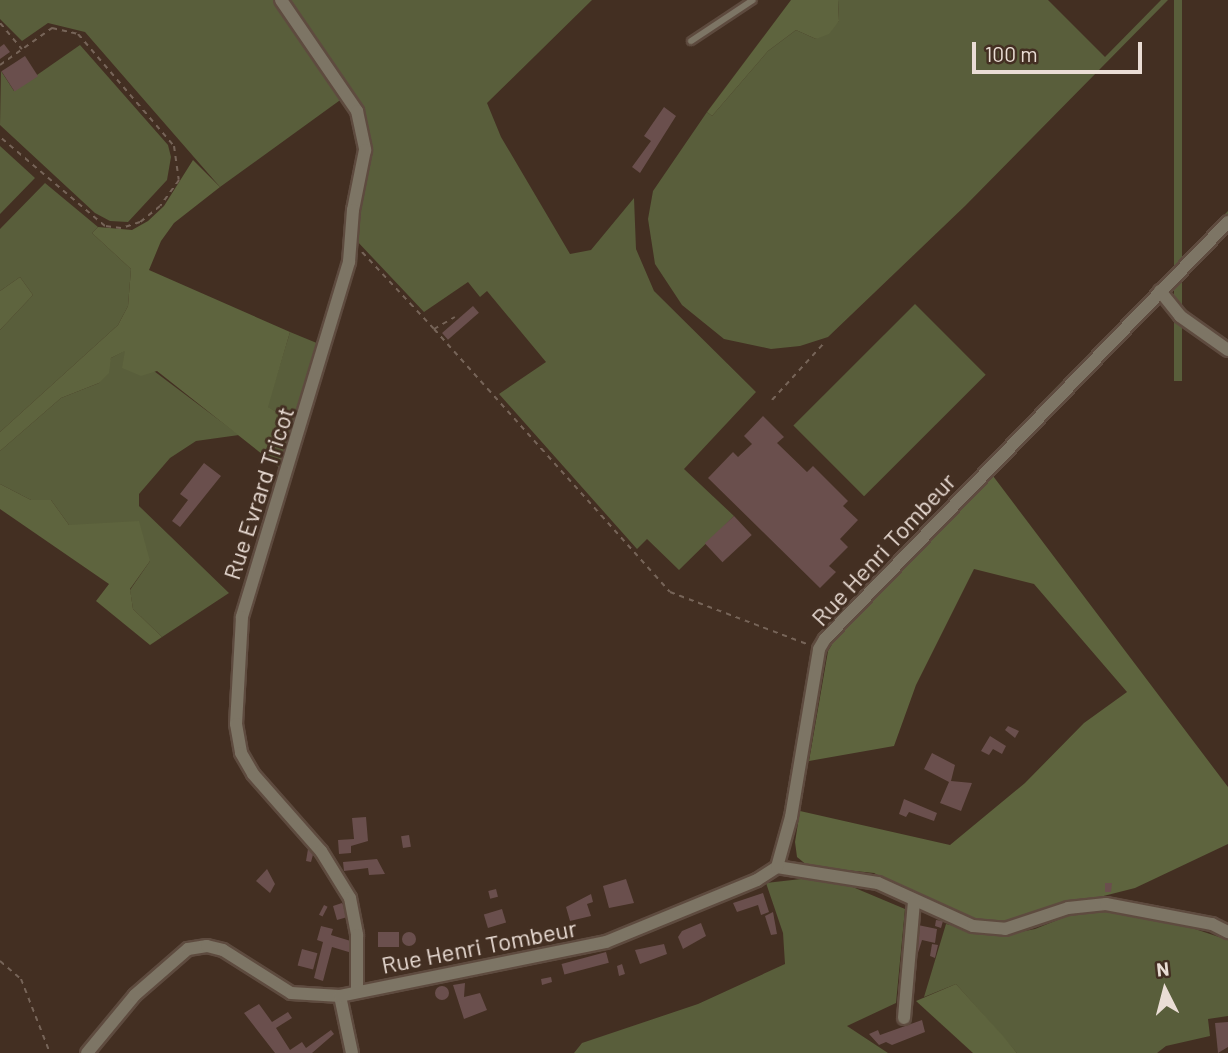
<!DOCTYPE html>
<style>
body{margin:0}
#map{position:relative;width:1228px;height:1053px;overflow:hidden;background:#432f22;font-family:Barlow,sans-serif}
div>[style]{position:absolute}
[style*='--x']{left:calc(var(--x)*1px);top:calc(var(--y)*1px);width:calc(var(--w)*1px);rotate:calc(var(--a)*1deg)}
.green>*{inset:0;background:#595e3b;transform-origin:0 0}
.forest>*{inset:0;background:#5e643e}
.building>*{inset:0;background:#6a4f4d;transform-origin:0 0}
.round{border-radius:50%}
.path>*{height:2px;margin-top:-1px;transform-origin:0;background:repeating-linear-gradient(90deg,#766458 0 5px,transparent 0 10px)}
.roads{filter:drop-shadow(2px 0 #5e4b3f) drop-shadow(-2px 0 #5e4b3f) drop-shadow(0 2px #5e4b3f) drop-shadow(0 -2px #5e4b3f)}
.lane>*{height:6px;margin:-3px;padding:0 3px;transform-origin:3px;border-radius:3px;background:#7d7565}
.street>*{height:12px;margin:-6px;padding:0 6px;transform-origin:6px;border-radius:6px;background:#7d7565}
span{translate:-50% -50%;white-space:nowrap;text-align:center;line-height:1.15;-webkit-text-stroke:6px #432f22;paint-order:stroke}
.street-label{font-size:24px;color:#eaddd5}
.north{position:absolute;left:1130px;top:955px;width:70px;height:70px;-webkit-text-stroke:5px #432f22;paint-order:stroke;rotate:354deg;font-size:19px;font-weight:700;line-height:28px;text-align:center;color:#eaddd5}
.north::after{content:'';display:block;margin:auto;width:24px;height:32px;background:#eaddd5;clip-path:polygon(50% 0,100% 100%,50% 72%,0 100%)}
.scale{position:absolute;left:972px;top:42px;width:170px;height:32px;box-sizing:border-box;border:4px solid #eaddd5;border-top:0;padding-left:9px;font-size:21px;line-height:24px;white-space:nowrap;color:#eaddd5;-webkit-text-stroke:5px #432f22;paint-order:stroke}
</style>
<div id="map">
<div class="green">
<div style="clip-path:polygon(0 0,274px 0,343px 98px,220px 187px,85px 32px,48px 23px,22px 41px,0 19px)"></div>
<div style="clip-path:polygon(285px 0,592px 0,487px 103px,501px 137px,570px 254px,591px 250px,634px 198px,636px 249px,654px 291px,756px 392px,684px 469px,734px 516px,679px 570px,647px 539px,637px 549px,499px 394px,546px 362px,487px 291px,480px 297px,468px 282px,424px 312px,355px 239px,369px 135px)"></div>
<div style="clip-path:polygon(838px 0,1048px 0,1105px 57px,1161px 0,1168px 0,965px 206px,828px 337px,800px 346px,771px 349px,724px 339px,682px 305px,655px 264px,648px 219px,653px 191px,707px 112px,712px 116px,768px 51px,796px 30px,816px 39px,839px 21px)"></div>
<div style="left:1174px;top:0;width:8px;height:381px"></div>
<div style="clip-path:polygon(80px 45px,168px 145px,171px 157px,167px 180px,128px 222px,110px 221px,95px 213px,0 125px,1px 71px,14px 91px)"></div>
<div style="clip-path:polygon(0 146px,35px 178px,0 214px)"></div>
<div style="clip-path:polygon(45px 183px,98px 227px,92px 233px,131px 269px,128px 306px,118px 325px,0 432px,0 330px,33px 295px,20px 277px,0 291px,0 229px)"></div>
<div style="clip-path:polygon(1228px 211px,1228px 216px,1038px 412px,1035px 409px)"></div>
<div style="left:915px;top:304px;width:100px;height:172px;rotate:45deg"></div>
<div style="clip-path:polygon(290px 332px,324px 346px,301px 425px,267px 407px)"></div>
<div style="clip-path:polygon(126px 350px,239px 435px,196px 441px,170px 458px,139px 494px,139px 506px,229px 593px,162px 637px,133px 609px,130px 590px,150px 561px,69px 525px,51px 500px,31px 500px,0 484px,0 451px,61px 398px,99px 383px,111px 358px)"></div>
<div style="clip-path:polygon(801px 879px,836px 880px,905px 909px,896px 1003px,847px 1026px,888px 1053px,574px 1053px,582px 1043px,698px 1004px,785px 964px,783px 933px,766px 883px)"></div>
<div style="clip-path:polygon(1105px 909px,1168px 920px,1228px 940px,1228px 1016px,1208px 1019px,1210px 1036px,1166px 1046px,1157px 1053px,1017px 1053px,956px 984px,924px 997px,946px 924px,999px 936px,1035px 929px,1075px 913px)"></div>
</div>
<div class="forest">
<div style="clip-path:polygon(791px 0,838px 0,839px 21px,829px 34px,816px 39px,796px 30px,768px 51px,712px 116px,707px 112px)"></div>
<div style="clip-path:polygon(193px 160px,220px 187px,174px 223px,161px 241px,149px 270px,290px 332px,268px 407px,301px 426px,286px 473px,157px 371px,141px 376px,122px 368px,125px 351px,111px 358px,109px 373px,99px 383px,61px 398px,0 451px,0 432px,118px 325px,128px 306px,131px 269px,92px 233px,98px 227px,132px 230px,148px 221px,164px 206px)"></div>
<div style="clip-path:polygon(20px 277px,33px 295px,0 330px,0 291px)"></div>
<div style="clip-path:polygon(990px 472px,1228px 787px,1228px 844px,1135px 888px,993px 924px,952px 916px,874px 873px,808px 866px,797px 857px,795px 842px,800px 811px,950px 845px,1025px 783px,1084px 723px,1127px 692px,1034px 584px,974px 569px,916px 685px,894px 746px,809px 761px,828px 651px,843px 626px)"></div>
<div style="clip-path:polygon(0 484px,31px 500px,51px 500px,69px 525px,139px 521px,150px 561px,130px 589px,133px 609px,162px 637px,150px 645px,96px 601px,109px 584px,0 509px)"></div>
<div style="clip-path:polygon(956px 984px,1003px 1036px,1017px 1053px,973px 1053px,916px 1001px)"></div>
</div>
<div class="building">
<div style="clip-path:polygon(4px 44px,10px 52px,0 59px,0 47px)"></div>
<div style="left:25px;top:56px;width:24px;height:28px;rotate:57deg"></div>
<div style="clip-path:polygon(664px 107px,676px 116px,640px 173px,632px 167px,651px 141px,644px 136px)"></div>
<div style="left:473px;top:306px;width:9px;height:41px;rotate:49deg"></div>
<div style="clip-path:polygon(763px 416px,784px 437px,777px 443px,807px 472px,813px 466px,848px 501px,843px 506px,858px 520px,840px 539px,848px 547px,829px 566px,836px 572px,820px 588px,708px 478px,733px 452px,738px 457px,752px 444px,744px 436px)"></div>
<div style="clip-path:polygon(204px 463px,221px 476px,180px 527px,172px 521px,188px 500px,180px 494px)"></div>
<div style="left:734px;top:516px;width:26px;height:40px;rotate:47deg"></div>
<div style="clip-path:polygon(1008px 726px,1019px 731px,1015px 738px,1005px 730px)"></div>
<div style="clip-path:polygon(990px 736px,1006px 746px,1002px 754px,993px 749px,989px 755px,981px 751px)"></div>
<div style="clip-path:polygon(932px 753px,955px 765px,951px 781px,972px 783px,961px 811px,940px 803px,949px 782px,924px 769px)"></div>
<div style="clip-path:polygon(904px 799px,937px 813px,934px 821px,909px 812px,906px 817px,899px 814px)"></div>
<div style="clip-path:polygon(366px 817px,368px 841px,351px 846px,351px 853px,339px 854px,338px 840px,354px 839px,352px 818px)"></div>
<div style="left:409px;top:835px;width:12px;height:8px;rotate:81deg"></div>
<div style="clip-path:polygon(308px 849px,314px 851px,311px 862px,306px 861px)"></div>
<div style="clip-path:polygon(377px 859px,385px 874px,369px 875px,368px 868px,344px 871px,343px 862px)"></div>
<div style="clip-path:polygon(267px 869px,275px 884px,270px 893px,256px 881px)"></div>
<div style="clip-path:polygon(626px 879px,634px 903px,609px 908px,603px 886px)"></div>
<div style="clip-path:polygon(1105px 883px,1112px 883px,1111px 892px,1105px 892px)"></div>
<div style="left:496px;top:889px;width:8px;height:8px;rotate:76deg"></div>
<div style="clip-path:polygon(763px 893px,769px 912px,761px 915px,758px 905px,737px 912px,733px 903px)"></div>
<div style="clip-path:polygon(591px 894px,593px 902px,587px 904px,591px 916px,570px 921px,566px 907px)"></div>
<div style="clip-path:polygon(342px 903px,351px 916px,337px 920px,333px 906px)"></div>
<div style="left:324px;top:905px;width:4px;height:11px;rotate:27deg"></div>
<div style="left:502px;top:909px;width:14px;height:19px;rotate:73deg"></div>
<div style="clip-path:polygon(773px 912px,777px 934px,771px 935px,765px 916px)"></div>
<div style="clip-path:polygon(936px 920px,943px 921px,941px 928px,935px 926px)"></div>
<div style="clip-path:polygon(701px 923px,706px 936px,683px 949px,678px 937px,682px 931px)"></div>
<div style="clip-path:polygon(918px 925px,937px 929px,935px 943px,922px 940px,917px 956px,911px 955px)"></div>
<div style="clip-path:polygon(321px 926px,333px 929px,331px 935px,354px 942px,352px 953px,332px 947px,323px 981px,314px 978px,323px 942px,317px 940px)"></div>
<div class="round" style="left:402px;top:932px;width:14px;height:14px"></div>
<div style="left:378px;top:932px;width:21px;height:15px"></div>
<div style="clip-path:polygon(664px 944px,667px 954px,640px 964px,635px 950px)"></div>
<div style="clip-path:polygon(932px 944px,938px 945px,935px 958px,930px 956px)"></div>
<div style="left:302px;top:949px;width:16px;height:17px;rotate:15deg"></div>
<div style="left:606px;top:952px;width:11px;height:46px;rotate:75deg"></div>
<div style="clip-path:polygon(622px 964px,625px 974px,619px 976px,617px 966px)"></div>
<div style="clip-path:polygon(551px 977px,552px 982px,542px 985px,541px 979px)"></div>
<div style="clip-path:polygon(465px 983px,464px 997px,480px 993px,487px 1010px,464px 1019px,453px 985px)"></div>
<div class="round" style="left:435px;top:986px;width:14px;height:14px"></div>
<div style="clip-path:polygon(259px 1004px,272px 1022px,288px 1012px,292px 1018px,276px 1028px,290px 1050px,302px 1042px,306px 1048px,331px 1030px,334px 1034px,312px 1053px,275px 1053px,244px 1013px)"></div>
<div style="clip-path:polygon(922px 1020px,925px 1032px,892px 1045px,886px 1042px,879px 1045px,869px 1034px,878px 1030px,880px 1035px)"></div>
<div style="clip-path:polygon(1228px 1022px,1228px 1047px,1218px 1053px,1215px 1023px)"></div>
</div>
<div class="path">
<div style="--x:0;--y:23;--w:34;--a:50"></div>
<div style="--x:0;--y:65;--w:64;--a:-35.4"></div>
<div style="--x:52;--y:28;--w:27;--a:13"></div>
<div style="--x:78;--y:34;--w:148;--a:49.4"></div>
<div style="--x:174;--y:146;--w:34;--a:82"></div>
<div style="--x:179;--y:180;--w:32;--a:126"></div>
<div style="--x:160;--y:206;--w:26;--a:141"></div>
<div style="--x:140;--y:222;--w:20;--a:162"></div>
<div style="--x:121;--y:228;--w:16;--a:-173"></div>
<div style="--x:105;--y:226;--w:138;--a:-139.7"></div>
<div style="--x:362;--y:252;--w:105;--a:46.9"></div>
<div style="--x:434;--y:329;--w:24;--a:-30"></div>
<div style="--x:434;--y:329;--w:353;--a:48.1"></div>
<div style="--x:670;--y:592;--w:147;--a:20.8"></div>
<div style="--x:772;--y:400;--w:77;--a:-47.6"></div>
<div style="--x:0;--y:961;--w:28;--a:41"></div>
<div style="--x:21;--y:979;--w:79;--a:68.6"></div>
</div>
<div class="roads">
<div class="lane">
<div style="--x:691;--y:41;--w:74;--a:-33.5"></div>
</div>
<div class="street">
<div style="--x:281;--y:0;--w:135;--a:55.6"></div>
<div style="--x:357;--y:111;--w:40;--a:78"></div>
<div style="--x:365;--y:150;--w:61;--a:101.3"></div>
<div style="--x:353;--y:210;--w:52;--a:94.4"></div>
<div style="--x:349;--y:262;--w:371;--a:106.8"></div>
<div style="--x:242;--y:617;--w:107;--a:93.2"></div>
<div style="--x:236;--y:724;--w:29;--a:80"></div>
<div style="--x:241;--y:753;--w:24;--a:60"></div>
<div style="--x:253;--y:774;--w:103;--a:48.6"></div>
<div style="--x:321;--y:851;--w:55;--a:58.3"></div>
<div style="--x:350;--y:898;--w:38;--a:79"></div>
<div style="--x:357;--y:935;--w:57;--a:90"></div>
<div style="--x:1160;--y:291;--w:32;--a:51"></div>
<div style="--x:1180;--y:316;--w:59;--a:35.3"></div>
<div style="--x:777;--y:867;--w:102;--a:9"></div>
<div style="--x:878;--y:883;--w:104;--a:24.4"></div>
<div style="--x:973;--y:926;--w:32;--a:5"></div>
<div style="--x:1005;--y:929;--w:66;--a:-18.4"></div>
<div style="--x:1068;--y:908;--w:38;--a:-6"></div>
<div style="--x:1106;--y:904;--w:108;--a:10.7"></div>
<div style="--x:1212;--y:924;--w:18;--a:27"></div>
<div style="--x:340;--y:996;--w:58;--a:78.1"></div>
<div style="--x:904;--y:1018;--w:117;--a:-85.1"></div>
<div style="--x:87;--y:1053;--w:75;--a:-50.4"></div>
<div style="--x:135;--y:995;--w:70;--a:-41"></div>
<div style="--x:188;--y:949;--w:19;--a:-9"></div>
<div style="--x:207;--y:946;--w:16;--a:14"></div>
<div style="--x:223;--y:950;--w:80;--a:32.3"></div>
<div style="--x:291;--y:993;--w:49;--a:3.5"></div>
<div style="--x:340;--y:996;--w:271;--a:-11.5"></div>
<div style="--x:606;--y:942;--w:163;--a:-22.3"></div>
<div style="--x:757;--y:880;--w:24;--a:-33"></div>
<div style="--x:777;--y:867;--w:52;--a:-74.4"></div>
<div style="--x:791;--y:817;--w:170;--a:-80.5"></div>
<div style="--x:819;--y:649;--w:12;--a:-59"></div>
<div style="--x:825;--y:639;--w:580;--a:-45.98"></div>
</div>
</div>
<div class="street-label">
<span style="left:258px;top:493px;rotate:-72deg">Rue Evrard Tricot</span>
<span style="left:883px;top:549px;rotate:-47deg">Rue Henri Tombeur</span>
<span style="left:479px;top:946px;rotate:-11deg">Rue Henri Tombeur</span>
</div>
<div class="north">N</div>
<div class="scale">100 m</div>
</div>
